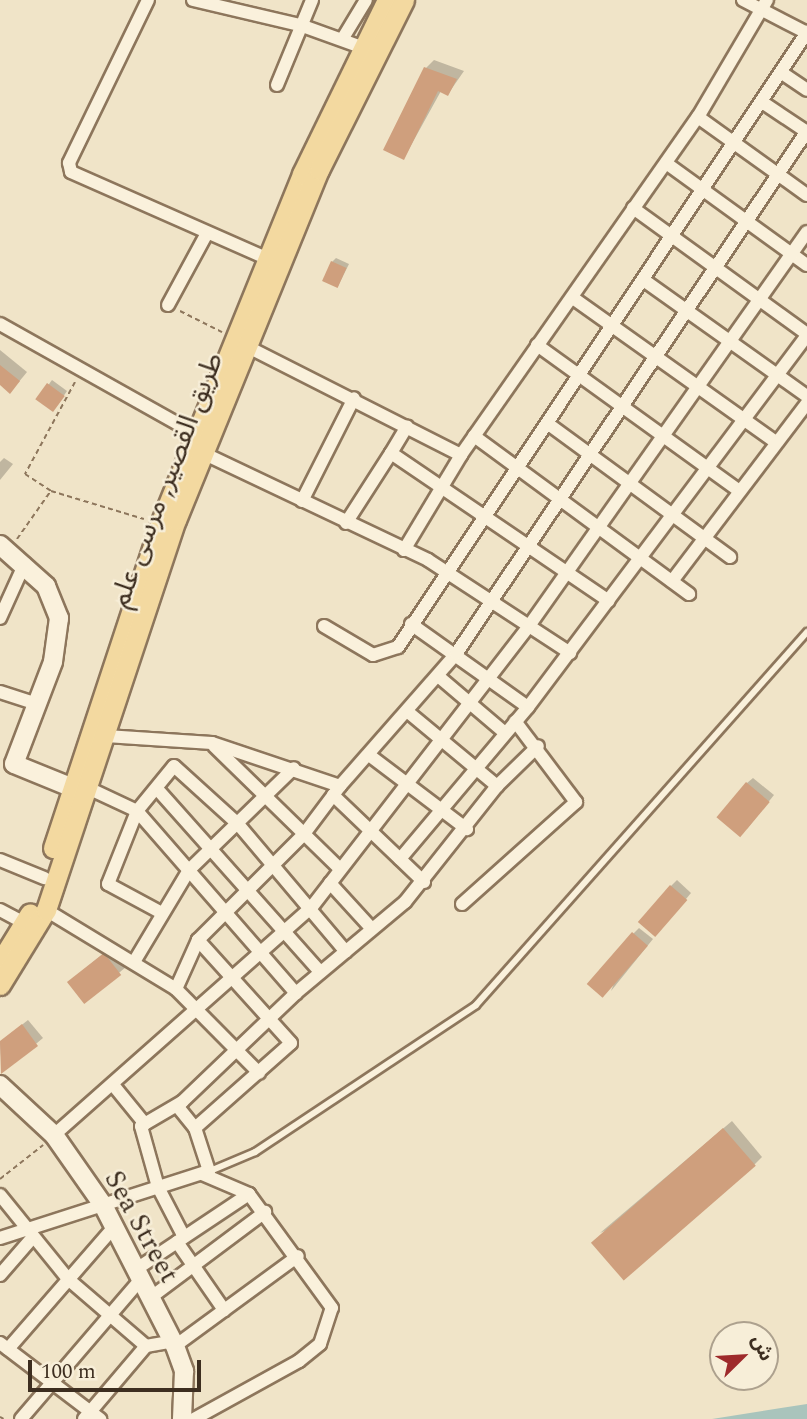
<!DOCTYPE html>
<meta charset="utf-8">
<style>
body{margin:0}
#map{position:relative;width:807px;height:1419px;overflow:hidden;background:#f0e4c8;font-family:Spectral,"Noto Sans Arabic",serif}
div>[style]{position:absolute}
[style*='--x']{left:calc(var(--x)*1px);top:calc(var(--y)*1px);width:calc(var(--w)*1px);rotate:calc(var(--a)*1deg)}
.water>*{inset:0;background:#a9c4bc}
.shadow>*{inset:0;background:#0003}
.building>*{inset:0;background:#cf9f7d;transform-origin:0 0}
.path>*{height:2px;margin-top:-1px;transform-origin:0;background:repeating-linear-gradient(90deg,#8d765c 0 5px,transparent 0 8.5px)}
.roads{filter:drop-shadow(2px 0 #8d765c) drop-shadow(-2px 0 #8d765c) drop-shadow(0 2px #8d765c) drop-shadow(0 -2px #8d765c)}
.lane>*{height:6px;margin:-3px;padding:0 3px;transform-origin:3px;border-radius:3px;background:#faf1dc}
.street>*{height:12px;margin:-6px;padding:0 6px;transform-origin:6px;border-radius:6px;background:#faf1dc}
.secondary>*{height:18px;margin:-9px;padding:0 9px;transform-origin:9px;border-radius:9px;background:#faf1dc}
.primary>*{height:19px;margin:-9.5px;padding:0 9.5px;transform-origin:9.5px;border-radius:9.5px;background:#f3d9a0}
span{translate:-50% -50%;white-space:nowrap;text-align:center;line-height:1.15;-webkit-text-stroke:5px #f7eed8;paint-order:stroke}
.street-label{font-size:28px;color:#3d2e20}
.north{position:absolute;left:709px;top:1321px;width:70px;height:70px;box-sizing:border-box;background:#f7eed8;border:2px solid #ada18e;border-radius:50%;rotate:66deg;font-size:19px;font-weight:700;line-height:28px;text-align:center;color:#3d2e20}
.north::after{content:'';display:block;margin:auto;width:24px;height:32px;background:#9e2a2b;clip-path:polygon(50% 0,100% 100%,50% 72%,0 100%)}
.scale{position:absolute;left:28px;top:1360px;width:173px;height:32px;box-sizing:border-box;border:4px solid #3d2e20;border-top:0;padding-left:9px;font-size:21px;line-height:24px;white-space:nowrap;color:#3d2e20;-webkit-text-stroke:5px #f7eed8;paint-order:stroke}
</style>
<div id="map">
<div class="water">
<div style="clip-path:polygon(807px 1404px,807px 1419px,712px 1419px,781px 1408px)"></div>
</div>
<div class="shadow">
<div style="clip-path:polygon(434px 60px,464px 71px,448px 94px,441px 91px,404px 158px,426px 68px)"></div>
<div style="clip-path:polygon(336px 258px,349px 264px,338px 286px,332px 262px)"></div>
<div style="clip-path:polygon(0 350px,27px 372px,18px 383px,0 383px)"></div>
<div style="clip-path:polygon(52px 380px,67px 391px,56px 407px,38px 399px)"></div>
<div style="clip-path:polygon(4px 458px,13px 464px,0 480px,0 462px)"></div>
<div style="clip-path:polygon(753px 778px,774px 795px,747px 829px,747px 783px)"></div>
<div style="clip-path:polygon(677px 880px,691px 893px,661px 929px,671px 886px)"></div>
<div style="clip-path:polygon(639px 928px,653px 939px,611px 991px,633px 934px)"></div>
<div style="clip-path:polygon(110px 948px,126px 967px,85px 1001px,76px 976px)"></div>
<div style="clip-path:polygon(28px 1020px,43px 1038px,2px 1072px,0 1042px)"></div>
<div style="clip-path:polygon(732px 1121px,762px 1157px,754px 1165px,600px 1233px)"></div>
</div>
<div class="building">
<div style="clip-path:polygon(424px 67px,457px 79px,448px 96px,438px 91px,404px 160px,383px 150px)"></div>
<div style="left:331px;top:261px;width:17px;height:22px;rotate:24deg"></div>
<div style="clip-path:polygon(0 365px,20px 381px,10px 394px,0 385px)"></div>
<div style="left:47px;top:383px;width:22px;height:20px;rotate:36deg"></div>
<div style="left:746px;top:782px;width:31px;height:46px;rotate:40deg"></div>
<div style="left:670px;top:885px;width:23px;height:49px;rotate:41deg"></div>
<div style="left:632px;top:932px;width:21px;height:69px;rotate:41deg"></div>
<div style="left:104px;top:953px;width:28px;height:47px;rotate:52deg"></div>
<div style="clip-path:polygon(22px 1024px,38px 1046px,1px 1074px,0 1041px)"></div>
<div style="left:723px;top:1128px;width:50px;height:175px;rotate:49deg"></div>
</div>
<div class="path">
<div style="--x:180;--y:311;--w:47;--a:26.6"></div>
<div style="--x:75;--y:382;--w:105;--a:118.5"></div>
<div style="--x:25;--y:474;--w:31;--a:33"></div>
<div style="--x:51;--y:491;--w:97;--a:16.8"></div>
<div style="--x:17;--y:539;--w:57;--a:-54.9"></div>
<div style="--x:0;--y:1179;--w:55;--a:-38.3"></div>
<div style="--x:0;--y:1417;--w:4;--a:27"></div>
</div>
<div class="roads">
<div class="lane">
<div style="--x:210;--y:1171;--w:49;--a:-22.9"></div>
<div style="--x:255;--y:1152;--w:265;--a:-33.6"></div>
<div style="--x:476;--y:1005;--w:499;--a:-48.4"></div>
</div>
<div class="street">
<div style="--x:148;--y:0;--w:181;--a:115.9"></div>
<div style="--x:69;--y:163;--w:9;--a:77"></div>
<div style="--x:71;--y:172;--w:215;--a:23.8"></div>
<div style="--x:193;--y:0;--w:110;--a:13.2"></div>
<div style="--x:300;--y:25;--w:65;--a:19.8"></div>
<div style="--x:743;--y:0;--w:72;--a:27.3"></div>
<div style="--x:343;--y:38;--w:44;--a:-58.8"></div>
<div style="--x:782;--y:73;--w:30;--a:34"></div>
<div style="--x:277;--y:85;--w:92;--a:-67.6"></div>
<div style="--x:762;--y:102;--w:54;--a:33.7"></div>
<div style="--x:698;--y:117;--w:134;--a:35.6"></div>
<div style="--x:666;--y:163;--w:174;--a:35.9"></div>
<div style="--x:633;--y:208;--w:215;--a:35.9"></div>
<div style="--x:645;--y:281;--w:199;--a:35.4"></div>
<div style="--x:573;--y:298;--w:249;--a:35.4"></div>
<div style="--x:168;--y:305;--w:80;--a:-61.5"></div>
<div style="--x:0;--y:324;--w:231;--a:29.3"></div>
<div style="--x:537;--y:345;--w:246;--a:35.8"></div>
<div style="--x:248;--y:347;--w:239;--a:26.9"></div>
<div style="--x:547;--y:423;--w:227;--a:36.2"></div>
<div style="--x:474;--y:436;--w:267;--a:36.3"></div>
<div style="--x:391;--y:453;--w:31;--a:-59"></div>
<div style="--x:205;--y:454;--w:247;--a:25.4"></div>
<div style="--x:428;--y:560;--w:170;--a:33.2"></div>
<div style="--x:302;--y:501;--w:115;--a:-63.2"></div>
<div style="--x:346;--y:523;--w:83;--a:-57.3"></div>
<div style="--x:391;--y:453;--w:263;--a:34.2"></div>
<div style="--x:404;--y:550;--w:111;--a:-59"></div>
<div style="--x:461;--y:455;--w:413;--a:-55"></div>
<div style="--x:698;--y:117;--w:136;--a:-59.5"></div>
<div style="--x:672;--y:581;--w:223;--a:-52.8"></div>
<div style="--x:0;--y:618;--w:60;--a:-65.6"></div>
<div style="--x:411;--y:624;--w:143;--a:35.4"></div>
<div style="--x:324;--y:626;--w:57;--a:30.6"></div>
<div style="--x:373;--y:655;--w:26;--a:-18"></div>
<div style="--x:398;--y:647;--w:739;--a:-56.37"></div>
<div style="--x:438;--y:676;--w:88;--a:40.4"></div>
<div style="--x:0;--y:692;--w:39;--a:18"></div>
<div style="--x:408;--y:712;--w:116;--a:39.7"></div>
<div style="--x:106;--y:736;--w:106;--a:3.8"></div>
<div style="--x:212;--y:743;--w:135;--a:18.6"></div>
<div style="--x:340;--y:786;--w:176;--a:-48.7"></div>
<div style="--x:456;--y:654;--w:630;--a:-56.13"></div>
<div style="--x:214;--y:746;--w:175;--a:44.3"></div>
<div style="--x:369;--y:755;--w:123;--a:37.1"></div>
<div style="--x:88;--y:788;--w:54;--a:25.1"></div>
<div style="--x:137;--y:811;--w:242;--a:48.9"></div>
<div style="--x:159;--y:791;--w:242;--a:48.3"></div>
<div style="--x:333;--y:795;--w:126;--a:43.7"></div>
<div style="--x:400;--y:859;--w:199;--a:-49.9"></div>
<div style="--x:528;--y:707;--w:465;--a:-53.1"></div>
<div style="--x:0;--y:860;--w:48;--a:22.2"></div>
<div style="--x:330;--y:883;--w:62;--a:47.6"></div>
<div style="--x:462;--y:904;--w:153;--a:-41.8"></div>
<div style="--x:576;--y:802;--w:101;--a:-127"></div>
<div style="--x:0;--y:910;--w:30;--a:28"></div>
<div style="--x:46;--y:910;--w:152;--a:31.3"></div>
<div style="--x:176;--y:989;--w:118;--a:45.3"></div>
<div style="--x:160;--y:912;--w:59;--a:-151.7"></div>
<div style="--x:108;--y:884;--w:79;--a:-68.3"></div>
<div style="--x:137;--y:811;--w:58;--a:-50.6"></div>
<div style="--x:174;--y:766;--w:86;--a:42.2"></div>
<div style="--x:238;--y:824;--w:167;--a:49.8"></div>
<div style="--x:134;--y:962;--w:107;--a:-59.1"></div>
<div style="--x:189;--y:870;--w:146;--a:-44.2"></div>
<div style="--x:176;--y:989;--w:54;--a:-65.8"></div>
<div style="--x:114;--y:1086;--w:49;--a:50.8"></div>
<div style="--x:195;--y:1128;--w:128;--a:-41.5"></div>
<div style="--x:291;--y:1043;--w:139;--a:-132.1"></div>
<div style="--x:198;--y:940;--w:150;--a:-45"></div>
<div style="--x:304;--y:834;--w:60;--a:-53.1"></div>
<div style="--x:54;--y:1135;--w:343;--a:-41.5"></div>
<div style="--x:311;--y:908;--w:356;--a:-52.3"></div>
<div style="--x:529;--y:626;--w:482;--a:-54.8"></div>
<div style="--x:0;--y:1195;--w:108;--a:51"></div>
<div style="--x:68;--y:1279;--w:103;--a:40.7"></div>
<div style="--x:184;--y:1237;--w:56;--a:-117.5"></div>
<div style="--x:158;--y:1187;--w:63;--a:-105.6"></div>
<div style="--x:141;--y:1126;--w:48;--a:-30.3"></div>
<div style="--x:182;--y:1102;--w:158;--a:-43.7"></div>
<div style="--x:296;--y:993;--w:142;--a:-39.9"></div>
<div style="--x:405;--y:902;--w:148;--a:-51.6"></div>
<div style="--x:497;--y:786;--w:57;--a:-44.3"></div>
<div style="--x:0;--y:1238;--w:219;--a:-17.8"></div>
<div style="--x:209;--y:1171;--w:45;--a:-108"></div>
<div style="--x:195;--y:1128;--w:28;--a:-129"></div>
<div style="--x:177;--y:1242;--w:83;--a:55.3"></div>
<div style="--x:135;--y:1270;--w:137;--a:-33.7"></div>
<div style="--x:0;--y:1275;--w:49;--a:-49.1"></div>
<div style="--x:150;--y:1298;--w:144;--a:-36.8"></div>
<div style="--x:0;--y:1343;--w:126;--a:37.2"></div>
<div style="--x:175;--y:1346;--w:152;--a:-36.2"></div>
<div style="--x:8;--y:1349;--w:162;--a:-49"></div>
<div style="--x:21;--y:1419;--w:184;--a:-49.4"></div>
<div style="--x:84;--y:1419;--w:96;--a:-49.7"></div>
<div style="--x:146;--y:1346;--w:27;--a:-10"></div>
<div style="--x:194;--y:1419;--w:120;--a:-28.9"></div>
<div style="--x:299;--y:1361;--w:27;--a:-39"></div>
<div style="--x:320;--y:1344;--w:38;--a:-72"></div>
<div style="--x:332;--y:1308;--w:141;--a:-126.1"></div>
<div style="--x:249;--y:1194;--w:51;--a:-156.9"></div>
</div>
<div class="secondary">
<div style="--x:0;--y:545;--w:62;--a:41.7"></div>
<div style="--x:46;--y:586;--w:35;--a:68"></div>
<div style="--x:59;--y:618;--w:44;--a:97.8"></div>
<div style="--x:53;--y:662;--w:109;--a:110.9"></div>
<div style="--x:14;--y:764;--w:64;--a:22.1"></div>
<div style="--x:0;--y:1085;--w:74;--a:42.8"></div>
<div style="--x:54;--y:1135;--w:85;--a:55"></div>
<div style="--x:103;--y:1205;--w:158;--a:62.9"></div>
<div style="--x:175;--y:1346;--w:27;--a:70"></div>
<div style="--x:184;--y:1371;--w:48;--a:92.4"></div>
</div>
<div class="primary">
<div style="--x:53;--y:848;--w:341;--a:-71.7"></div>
<div style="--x:160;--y:524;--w:378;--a:-67.9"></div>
<div style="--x:302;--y:174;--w:194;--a:-64"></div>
<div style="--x:0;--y:962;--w:57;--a:-58.5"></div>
<div style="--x:0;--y:985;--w:88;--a:-58.5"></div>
<div style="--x:46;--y:910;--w:411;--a:-71.6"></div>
<div style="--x:176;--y:520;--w:378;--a:-67.8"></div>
<div style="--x:319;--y:170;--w:190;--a:-63.4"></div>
</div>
</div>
<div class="street-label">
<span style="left:167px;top:480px;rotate:-69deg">طريق القصير, مرسى علم</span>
<span style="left:141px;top:1227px;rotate:61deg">Sea Street</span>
</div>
<div class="north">ش</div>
<div class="scale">100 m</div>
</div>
